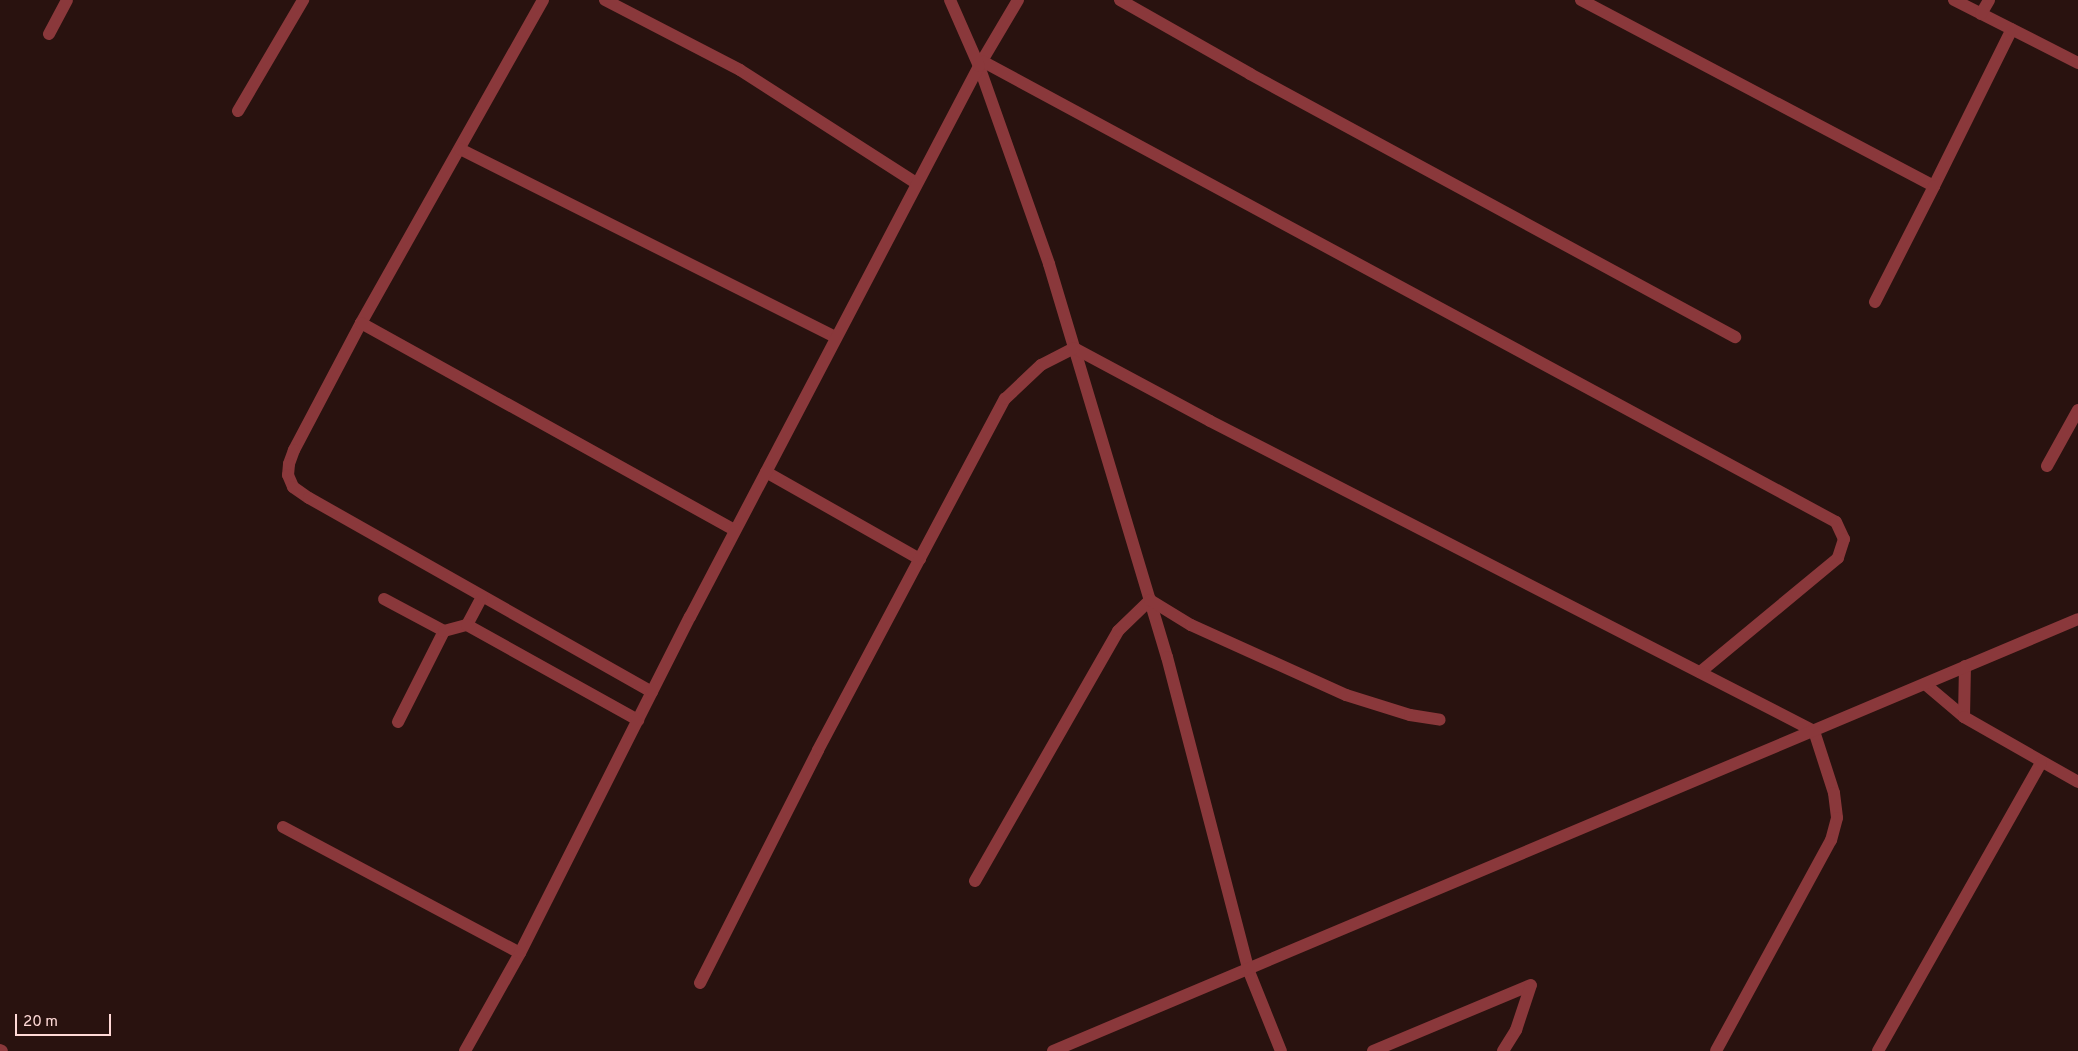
<!DOCTYPE html>
<style>
body{margin:0}
#map{position:relative;width:2078px;height:1051px;overflow:hidden;background:#29120f;font-family:Overpass,sans-serif}
div>[style]{position:absolute}
[style*='--x']{left:calc(var(--x)*1px);top:calc(var(--y)*1px);width:calc(var(--w)*1px);rotate:calc(var(--a)*1deg)}
.minor>*{height:12px;margin:-6px;padding:0 6px;transform-origin:6px;border-radius:6px;background:#8a383b}
span{translate:-50% -50%;white-space:nowrap;text-align:center;line-height:1.15;-webkit-text-stroke:4px #29120f;paint-order:stroke}
.scale{position:absolute;left:15px;top:1014px;width:96px;height:22px;box-sizing:border-box;border:2px solid #ffd9d7;border-top:0;padding-left:6px;font-size:15px;line-height:18px;white-space:nowrap;color:#ffd9d7;-webkit-text-stroke:4px #29120f;paint-order:stroke}
</style>
<div id="map">
<div class="minor">
<div style="--x:543;--y:0;--w:371;--a:119.4"></div>
<div style="--x:361;--y:323;--w:144;--a:117.8"></div>
<div style="--x:294;--y:450;--w:15;--a:110"></div>
<div style="--x:289;--y:464;--w:11;--a:95"></div>
<div style="--x:288;--y:475;--w:13;--a:67"></div>
<div style="--x:293;--y:487;--w:19;--a:35"></div>
<div style="--x:309;--y:498;--w:394;--a:29.5"></div>
<div style="--x:605;--y:0;--w:152;--a:27.4"></div>
<div style="--x:740;--y:70;--w:209;--a:32.7"></div>
<div style="--x:1018;--y:0;--w:77;--a:120.6"></div>
<div style="--x:979;--y:66;--w:210;--a:70.5"></div>
<div style="--x:1049;--y:264;--w:410;--a:73.3"></div>
<div style="--x:1167;--y:657;--w:322;--a:75.4"></div>
<div style="--x:1248;--y:969;--w:88;--a:68.1"></div>
<div style="--x:1120;--y:0;--w:150;--a:29.6"></div>
<div style="--x:1250;--y:74;--w:552;--a:28.47"></div>
<div style="--x:1581;--y:0;--w:399;--a:27.8"></div>
<div style="--x:1934;--y:186;--w:175;--a:-63.6"></div>
<div style="--x:1954;--y:0;--w:139;--a:26.9"></div>
<div style="--x:1981;--y:14;--w:16;--a:-60"></div>
<div style="--x:49;--y:34;--w:38;--a:-62"></div>
<div style="--x:982;--y:61;--w:970;--a:28.36"></div>
<div style="--x:1836;--y:522;--w:19;--a:65"></div>
<div style="--x:1844;--y:539;--w:20;--a:108"></div>
<div style="--x:1838;--y:558;--w:179;--a:140.4"></div>
<div style="--x:238;--y:111;--w:129;--a:-59.6"></div>
<div style="--x:460;--y:149;--w:420;--a:26.6"></div>
<div style="--x:1875;--y:302;--w:130;--a:-63"></div>
<div style="--x:361;--y:323;--w:427;--a:29"></div>
<div style="--x:1074;--y:348;--w:154;--a:28.2"></div>
<div style="--x:1210;--y:421;--w:679;--a:27.17"></div>
<div style="--x:1814;--y:731;--w:65;--a:72.1"></div>
<div style="--x:1834;--y:793;--w:25;--a:83"></div>
<div style="--x:1837;--y:818;--w:23;--a:105"></div>
<div style="--x:1831;--y:840;--w:240;--a:118.6"></div>
<div style="--x:2047;--y:466;--w:64;--a:-61"></div>
<div style="--x:766;--y:472;--w:177;--a:29.5"></div>
<div style="--x:384;--y:599;--w:68;--a:28.1"></div>
<div style="--x:467;--y:625;--w:32;--a:-62"></div>
<div style="--x:1925;--y:684;--w:51;--a:40.2"></div>
<div style="--x:1964;--y:717;--w:51;--a:-88.9"></div>
<div style="--x:1964;--y:717;--w:131;--a:29.7"></div>
<div style="--x:398;--y:722;--w:102;--a:-63.2"></div>
<div style="--x:444;--y:631;--w:24;--a:-15"></div>
<div style="--x:467;--y:625;--w:196;--a:29.1"></div>
<div style="--x:283;--y:827;--w:268;--a:28"></div>
<div style="--x:975;--y:881;--w:288;--a:-60.2"></div>
<div style="--x:1118;--y:631;--w:45;--a:-44.1"></div>
<div style="--x:1150;--y:600;--w:48;--a:31.4"></div>
<div style="--x:1191;--y:625;--w:170;--a:24.3"></div>
<div style="--x:1346;--y:695;--w:67;--a:17.4"></div>
<div style="--x:1410;--y:715;--w:30;--a:9"></div>
<div style="--x:700;--y:983;--w:261;--a:-63.1"></div>
<div style="--x:818;--y:750;--w:398;--a:-62"></div>
<div style="--x:1005;--y:399;--w:50;--a:-43.4"></div>
<div style="--x:1041;--y:365;--w:37;--a:-27"></div>
<div style="--x:0;--y:1050;--w:2;--a:27"></div>
<div style="--x:465;--y:1051;--w:112;--a:-60.7"></div>
<div style="--x:520;--y:953;--w:377;--a:-63.2"></div>
<div style="--x:690;--y:617;--w:622;--a:-62.32"></div>
<div style="--x:979;--y:66;--w:72;--a:-113.7"></div>
<div style="--x:1053;--y:1051;--w:1112;--a:-22.85"></div>
<div style="--x:1373;--y:1051;--w:171;--a:-22.7"></div>
<div style="--x:1503;--y:1051;--w:25;--a:-58"></div>
<div style="--x:1516;--y:1030;--w:47;--a:-71.6"></div>
<div style="--x:1878;--y:1051;--w:331;--a:-60.5"></div>
</div>
<div class="scale">20 m</div>
</div>
